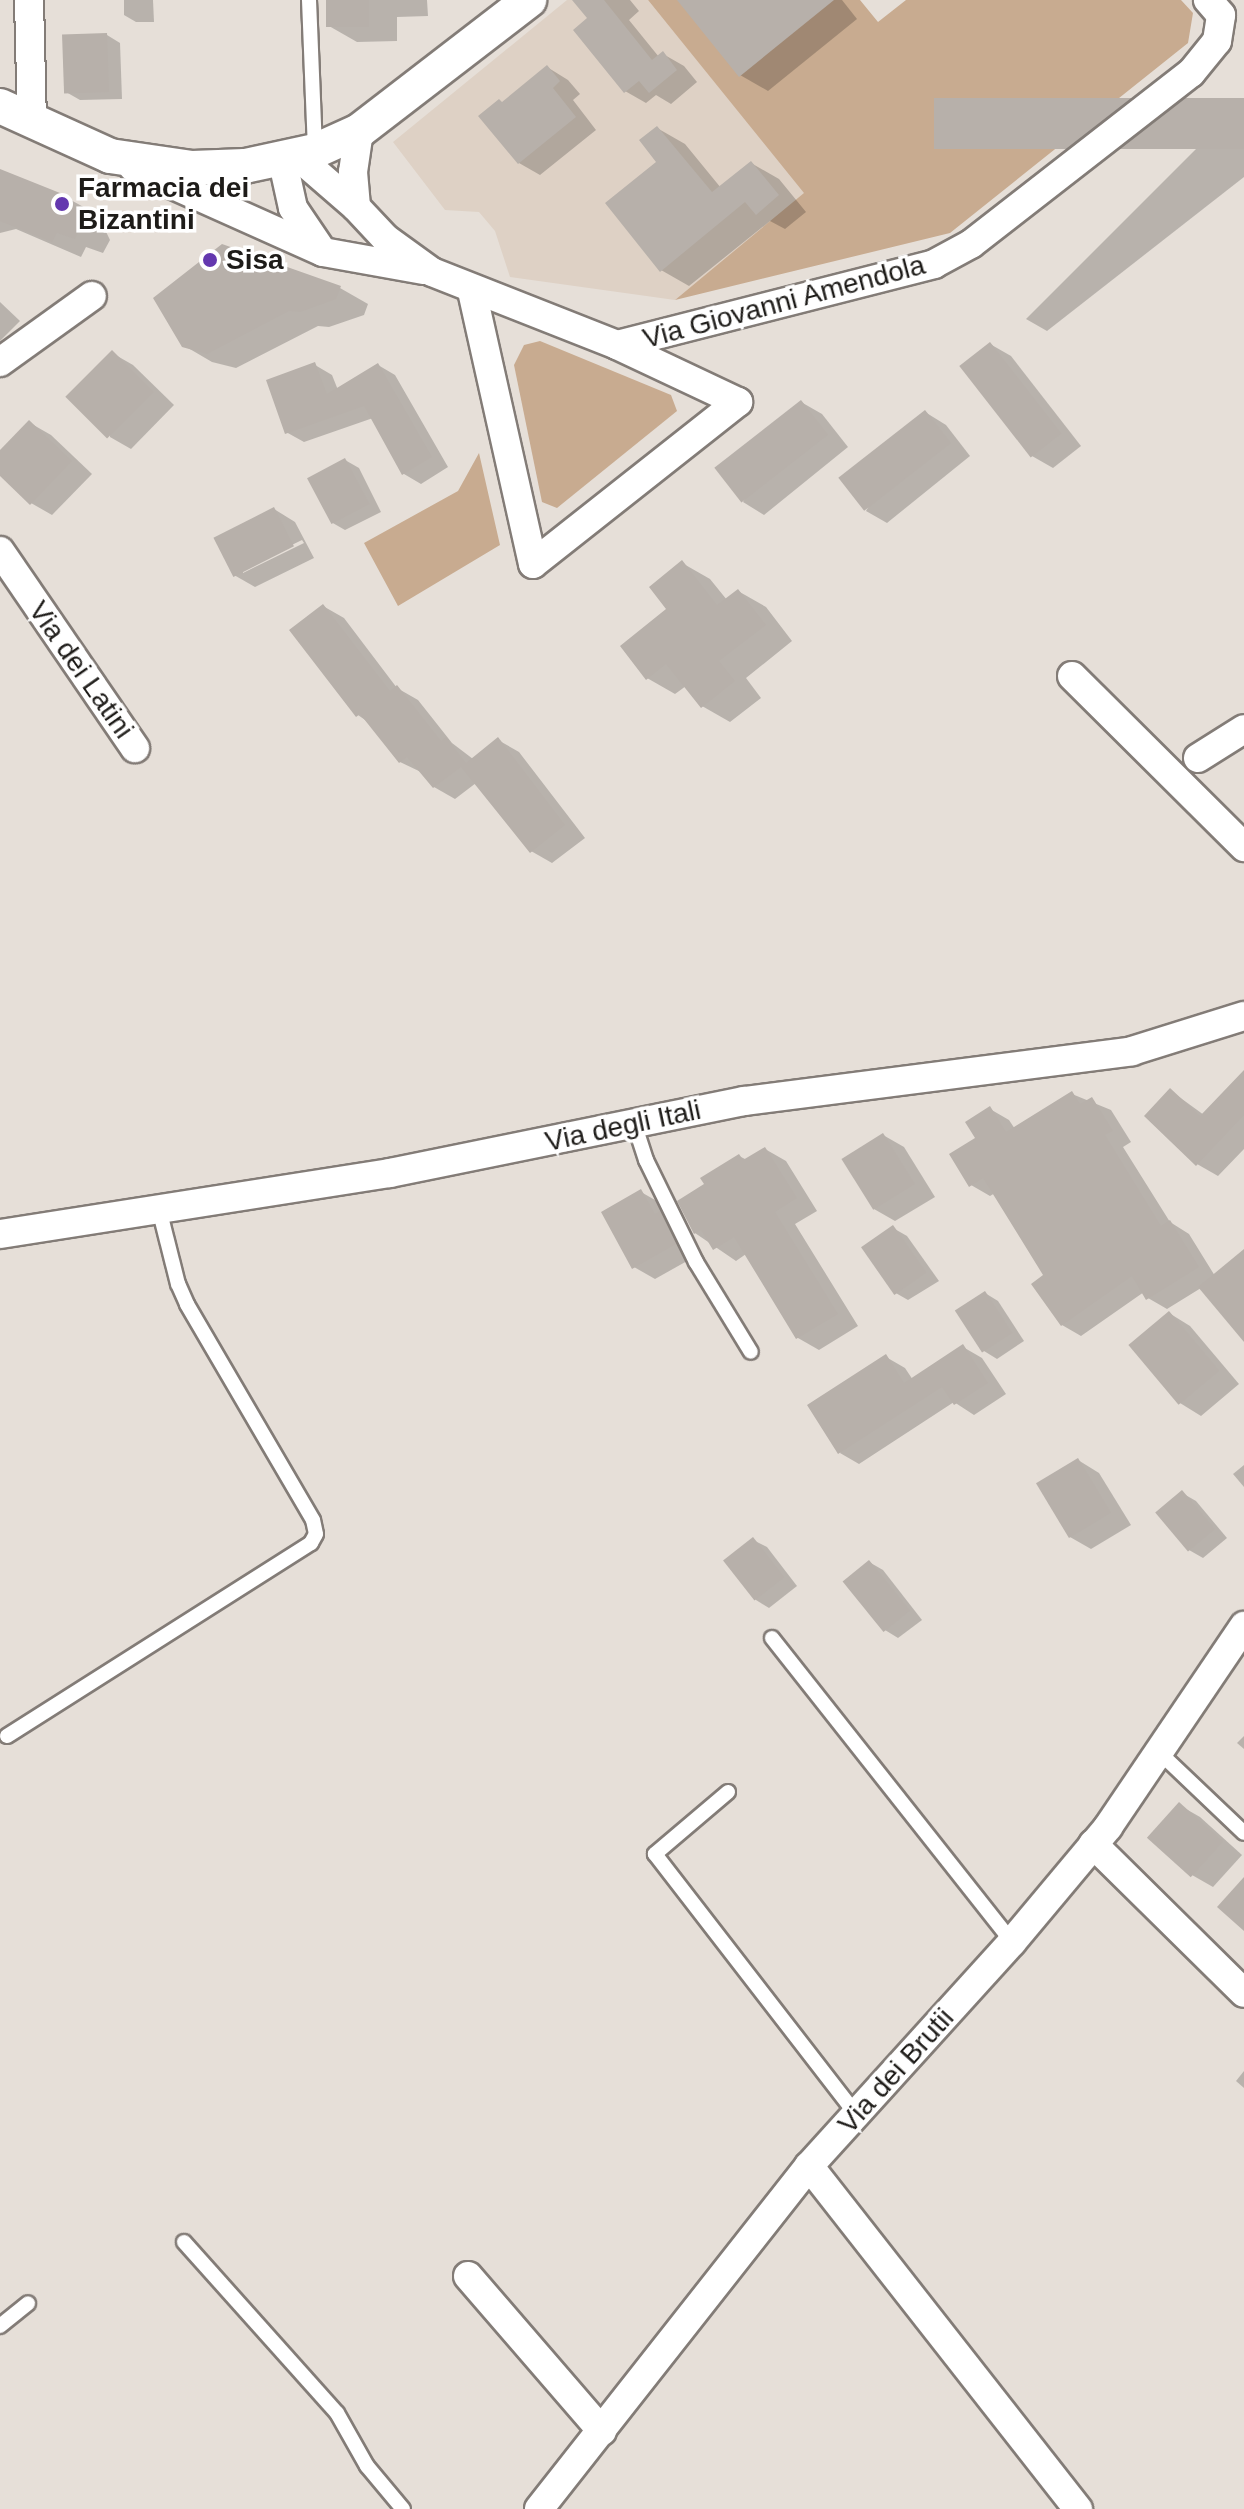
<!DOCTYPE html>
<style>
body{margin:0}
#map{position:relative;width:1244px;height:2509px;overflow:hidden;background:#e6dfd8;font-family:Helvetica,sans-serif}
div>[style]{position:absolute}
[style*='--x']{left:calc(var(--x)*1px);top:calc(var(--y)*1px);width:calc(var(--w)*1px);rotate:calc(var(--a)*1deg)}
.built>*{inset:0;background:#ded1c5}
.green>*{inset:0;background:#c8ab90}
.shadow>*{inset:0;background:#0003}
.building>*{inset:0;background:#b7b0aa;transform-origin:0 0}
.roads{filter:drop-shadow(2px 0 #837c77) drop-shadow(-2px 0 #837c77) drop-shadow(0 2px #837c77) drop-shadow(0 -2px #837c77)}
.service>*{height:14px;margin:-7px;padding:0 7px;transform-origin:7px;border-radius:7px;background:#fff}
.minor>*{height:28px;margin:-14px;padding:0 14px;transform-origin:14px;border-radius:14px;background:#fff}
.tertiary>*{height:34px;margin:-17px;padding:0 17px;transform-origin:17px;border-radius:17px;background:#fff}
.dots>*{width:22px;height:22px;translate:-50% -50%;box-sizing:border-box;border:4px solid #fff;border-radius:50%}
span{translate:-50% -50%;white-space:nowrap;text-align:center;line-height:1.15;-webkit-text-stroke:7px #fff;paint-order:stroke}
.poi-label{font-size:28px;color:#1e1c19;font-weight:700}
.left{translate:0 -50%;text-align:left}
.street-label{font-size:28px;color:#1e1c19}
</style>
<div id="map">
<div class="built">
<div style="clip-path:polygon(567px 0,648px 0,805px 193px,675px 300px,510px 277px,495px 231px,479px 212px,445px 210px,393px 142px)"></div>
</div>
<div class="green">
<div style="clip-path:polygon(648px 0,860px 0,878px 22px,906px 0,1181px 0,1193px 13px,1188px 43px,950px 233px,675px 300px,804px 193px)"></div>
<div style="clip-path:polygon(540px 341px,671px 395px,677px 411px,557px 508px,542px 502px,514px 365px,524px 345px)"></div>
<div style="clip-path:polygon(479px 453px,500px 545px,398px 606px,364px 543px,458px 491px)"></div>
</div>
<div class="shadow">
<div style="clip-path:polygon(124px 0,153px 0,154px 22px,136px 22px,124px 15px)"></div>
<div style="clip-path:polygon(328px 0,427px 0,428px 16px,397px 17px,397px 41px,357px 42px,329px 26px)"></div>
<div style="clip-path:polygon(583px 0,630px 0,639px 11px,629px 20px,659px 57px,663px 54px,684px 66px,697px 82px,671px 104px,656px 95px,646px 103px,625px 91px)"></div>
<div style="clip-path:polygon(679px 0,842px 0,857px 19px,768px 91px,740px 75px)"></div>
<div style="clip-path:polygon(107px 35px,120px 43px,122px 99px,80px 100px,66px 92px)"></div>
<div style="clip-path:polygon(547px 67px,568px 80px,580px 94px,573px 100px,596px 130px,540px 175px,519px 163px,503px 103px)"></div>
<div style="clip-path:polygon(1244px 101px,1244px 177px,1047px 331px,1026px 319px)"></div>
<div style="clip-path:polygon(657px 128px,685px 144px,721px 188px,751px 163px,779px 179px,806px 212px,785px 229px,770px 221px,689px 286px,661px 270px)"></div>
<div style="clip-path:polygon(0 171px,69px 199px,98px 215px,110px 240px,103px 253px,86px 247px,81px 257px,16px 229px,0 233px)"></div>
<div style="clip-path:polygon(340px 288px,368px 304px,364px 315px,329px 327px,318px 326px,236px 368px,212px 362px,183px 345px)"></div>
<div style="clip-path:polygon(0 302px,20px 321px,0 341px)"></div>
<div style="clip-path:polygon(990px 344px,1011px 356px,1081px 446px,1053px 468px,1032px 456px)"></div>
<div style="clip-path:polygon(112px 353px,133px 365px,174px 405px,131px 449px,110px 437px)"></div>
<div style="clip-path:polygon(315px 365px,332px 375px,338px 390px,378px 365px,395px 375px,448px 467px,421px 484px,404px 474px,373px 418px,304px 442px,286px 432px)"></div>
<div style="clip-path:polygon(801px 402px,822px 414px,848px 447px,764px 515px,743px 502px)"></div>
<div style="clip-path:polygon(925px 412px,946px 425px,970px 456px,887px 523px,866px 511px)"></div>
<div style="clip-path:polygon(30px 423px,51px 435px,92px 474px,52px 515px,31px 503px,0 473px,0 453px)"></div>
<div style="clip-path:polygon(345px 460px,359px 468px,381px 512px,345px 530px,331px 522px)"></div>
<div style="clip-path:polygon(evenodd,274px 509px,295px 522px,314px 558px,255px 587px,234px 575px,274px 509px,302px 540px,304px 543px,243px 573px,243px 569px,302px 540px)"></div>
<div style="clip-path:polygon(682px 563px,710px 579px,727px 600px,738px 591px,766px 607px,792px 641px,746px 678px,761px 698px,730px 722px,702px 706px,686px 686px,675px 694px,647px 678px)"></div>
<div style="clip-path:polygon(323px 606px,344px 618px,397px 688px,418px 700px,452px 743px,473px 759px,498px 740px,519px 752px,585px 838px,552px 863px,531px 851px,476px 783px,455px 799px,434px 787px,423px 773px,400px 762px,368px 722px,358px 715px)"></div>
<div style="clip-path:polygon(1244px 1073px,1244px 1149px,1218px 1176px,1197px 1164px,1171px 1091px,1204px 1115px)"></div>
<div style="clip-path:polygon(1072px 1094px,1111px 1110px,1131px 1142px,1123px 1147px,1170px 1222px,1189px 1234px,1215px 1276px,1244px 1252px,1244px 1341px,1201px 1288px,1167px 1309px,1148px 1298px,1144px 1292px,1081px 1336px,1062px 1325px,1046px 1276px,995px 1193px,990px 1196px,971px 1185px,978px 1138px,990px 1109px,1009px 1120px,1015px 1129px)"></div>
<div style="clip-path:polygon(883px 1135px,904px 1147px,935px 1197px,895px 1221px,874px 1209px)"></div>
<div style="clip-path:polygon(765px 1149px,786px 1161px,817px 1211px,795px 1224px,858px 1326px,819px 1350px,798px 1338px,746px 1254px,736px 1261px,695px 1233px,707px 1185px,739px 1156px,747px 1160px)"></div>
<div style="clip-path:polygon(641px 1192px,662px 1204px,696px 1256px,655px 1279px,634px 1267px)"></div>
<div style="clip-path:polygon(893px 1228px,907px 1236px,939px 1281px,908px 1300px,894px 1292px)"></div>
<div style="clip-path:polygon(985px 1293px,998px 1301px,1024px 1341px,997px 1359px,984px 1351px)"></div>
<div style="clip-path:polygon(1169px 1313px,1190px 1326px,1239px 1384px,1201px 1416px,1180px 1403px)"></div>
<div style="clip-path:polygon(963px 1347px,982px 1358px,1006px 1394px,974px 1415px,954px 1402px,859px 1464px,840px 1453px,886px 1357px,905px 1368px,913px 1380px)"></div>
<div style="clip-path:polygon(1078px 1460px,1099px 1473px,1131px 1525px,1091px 1549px,1070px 1537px)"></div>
<div style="clip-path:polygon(1244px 1465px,1244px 1487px,1233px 1474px)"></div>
<div style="clip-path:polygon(1182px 1493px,1196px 1501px,1227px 1538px,1203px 1558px,1189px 1550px)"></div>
<div style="clip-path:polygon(753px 1540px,767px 1547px,797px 1586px,769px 1608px,756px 1600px,726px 1561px)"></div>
<div style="clip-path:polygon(869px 1562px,883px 1570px,922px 1620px,898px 1638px,885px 1630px)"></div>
<div style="clip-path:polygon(1244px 1736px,1244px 1749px,1237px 1743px)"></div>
<div style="clip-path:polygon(1179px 1805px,1200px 1817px,1242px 1855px,1213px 1887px,1192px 1875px)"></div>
<div style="clip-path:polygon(1244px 2071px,1244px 2088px,1236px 2081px)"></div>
</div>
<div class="building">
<div style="left:326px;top:0;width:43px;height:27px"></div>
<div style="clip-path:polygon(572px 0,604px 0,652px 60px,663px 51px,677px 70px,649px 93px,639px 81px,624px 93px,573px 30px,587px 18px)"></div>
<div style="clip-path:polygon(677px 0,834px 0,739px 77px)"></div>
<div style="left:107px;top:33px;width:59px;height:45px;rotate:88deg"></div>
<div style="clip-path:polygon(547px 65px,560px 81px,553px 88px,576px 117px,518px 164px,478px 116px,499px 99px,502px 102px)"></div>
<div style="left:1244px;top:98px;width:51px;height:310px;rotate:90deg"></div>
<div style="clip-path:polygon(657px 126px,712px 192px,751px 161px,779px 195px,756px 215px,745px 202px,660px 272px,605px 203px,656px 162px,639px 140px)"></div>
<div style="clip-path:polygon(0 169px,70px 197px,83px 223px,75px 239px,57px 233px,52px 242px,0 221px)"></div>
<div style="clip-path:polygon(222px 244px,341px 286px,336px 299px,300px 312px,289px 311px,207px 354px,182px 347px,153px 298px)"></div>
<div style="left:990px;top:342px;width:116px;height:39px;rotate:52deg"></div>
<div style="left:112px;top:350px;width:59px;height:66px;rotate:45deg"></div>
<div style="clip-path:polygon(315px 362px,327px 394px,378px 363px,432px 457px,402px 475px,364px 406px,285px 434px,266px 380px)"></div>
<div style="left:801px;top:400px;width:44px;height:110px;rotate:52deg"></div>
<div style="left:925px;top:410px;width:42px;height:110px;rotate:52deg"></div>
<div style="clip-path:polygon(29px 420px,72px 461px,30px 505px,0 476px,0 450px)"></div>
<div style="left:345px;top:458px;width:52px;height:43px;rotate:62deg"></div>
<div style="left:274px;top:507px;width:44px;height:68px;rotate:63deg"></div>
<div style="clip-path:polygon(682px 560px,717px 605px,738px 589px,766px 625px,719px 661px,735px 681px,701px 708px,666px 664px,646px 680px,620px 646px,666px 609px,649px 587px)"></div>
<div style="clip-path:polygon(323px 604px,390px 691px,397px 685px,441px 741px,446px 737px,466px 763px,498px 737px,565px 825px,530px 853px,461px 767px,433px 788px,407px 757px,399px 763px,360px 714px,356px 717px,289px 630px)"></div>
<div style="clip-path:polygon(1244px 1070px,1244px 1115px,1196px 1166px,1144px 1116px,1170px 1088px,1200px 1116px)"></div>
<div style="clip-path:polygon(1072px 1091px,1080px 1104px,1092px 1097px,1113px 1131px,1105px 1135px,1161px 1226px,1170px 1220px,1199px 1267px,1146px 1300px,1132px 1276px,1061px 1326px,1031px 1284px,1043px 1275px,983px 1178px,969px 1187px,949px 1154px,975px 1138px,965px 1122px,990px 1106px,1006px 1132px)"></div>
<div style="left:883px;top:1133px;width:60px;height:49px;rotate:58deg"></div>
<div style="clip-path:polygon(765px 1147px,797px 1198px,775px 1212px,838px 1314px,796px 1339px,734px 1237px,713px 1250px,701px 1230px,694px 1234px,677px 1201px,704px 1184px,700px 1178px,739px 1154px,743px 1160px)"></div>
<div style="clip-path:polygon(641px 1189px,655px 1214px,660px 1211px,676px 1244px,632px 1269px,601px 1212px)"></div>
<div style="left:893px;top:1225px;width:58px;height:39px;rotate:55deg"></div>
<div style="clip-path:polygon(1244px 1249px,1244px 1342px,1198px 1287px)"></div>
<div style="left:985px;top:1291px;width:50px;height:36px;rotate:57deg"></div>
<div style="left:1169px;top:1311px;width:78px;height:53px;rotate:50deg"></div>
<div style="clip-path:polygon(963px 1344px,988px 1383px,954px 1405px,942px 1387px,838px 1454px,807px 1405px,886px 1354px,904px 1383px)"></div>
<div style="left:1078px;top:1458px;width:64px;height:49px;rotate:59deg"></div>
<div style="left:1182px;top:1490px;width:51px;height:35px;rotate:50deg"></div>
<div style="left:753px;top:1537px;width:51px;height:38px;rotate:52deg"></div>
<div style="left:869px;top:1560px;width:65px;height:34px;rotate:51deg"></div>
<div style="left:1179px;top:1802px;width:59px;height:48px;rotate:42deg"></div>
<div style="clip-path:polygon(1244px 1877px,1244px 1931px,1217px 1907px)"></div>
</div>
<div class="roads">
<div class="service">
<div style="--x:309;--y:0;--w:150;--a:87.7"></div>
<div style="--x:634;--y:1123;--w:39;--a:72"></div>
<div style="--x:646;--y:1160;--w:114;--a:63.9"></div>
<div style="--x:696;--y:1262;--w:105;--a:58.6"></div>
<div style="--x:772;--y:1638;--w:387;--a:51.7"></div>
<div style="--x:7;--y:1736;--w:360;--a:-32.4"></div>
<div style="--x:311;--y:1543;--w:10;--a:-61"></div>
<div style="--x:316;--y:1534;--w:14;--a:-102"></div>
<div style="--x:313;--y:1520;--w:250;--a:-120.3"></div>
<div style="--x:187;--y:1304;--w:22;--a:-114"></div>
<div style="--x:178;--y:1284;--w:77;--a:-104.2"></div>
<div style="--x:1159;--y:1752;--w:117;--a:43.6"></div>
<div style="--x:728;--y:1792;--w:96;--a:139.7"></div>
<div style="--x:655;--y:1854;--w:330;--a:52.3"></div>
<div style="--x:184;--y:2242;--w:229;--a:48.2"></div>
<div style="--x:337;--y:2413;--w:61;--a:60.5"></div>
<div style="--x:367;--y:2466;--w:56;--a:50.1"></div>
<div style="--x:0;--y:2326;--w:36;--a:-39"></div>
</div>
<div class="minor">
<div style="--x:29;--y:0;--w:121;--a:88.6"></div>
<div style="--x:359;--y:131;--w:41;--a:98.3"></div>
<div style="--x:353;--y:172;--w:35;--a:85"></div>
<div style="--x:356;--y:207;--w:42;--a:46.9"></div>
<div style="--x:385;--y:238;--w:58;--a:35.9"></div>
<div style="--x:432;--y:272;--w:199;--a:21.5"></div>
<div style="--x:617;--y:345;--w:134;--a:25.2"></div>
<div style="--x:738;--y:402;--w:261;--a:141.7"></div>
<div style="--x:533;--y:564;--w:281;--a:-102.6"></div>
<div style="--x:296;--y:155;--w:79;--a:40.9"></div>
<div style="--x:282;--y:158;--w:51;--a:77.6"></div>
<div style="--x:293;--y:208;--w:52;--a:56"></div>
<div style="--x:133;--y:167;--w:208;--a:24.1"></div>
<div style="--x:323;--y:252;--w:102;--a:10.2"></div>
<div style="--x:617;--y:345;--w:327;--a:-14.3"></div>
<div style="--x:934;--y:264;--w:42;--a:-28.4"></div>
<div style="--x:971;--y:244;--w:279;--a:-37.9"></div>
<div style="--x:1191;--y:73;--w:41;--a:-50.9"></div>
<div style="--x:1217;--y:41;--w:26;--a:-81"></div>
<div style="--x:1221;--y:15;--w:20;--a:-131"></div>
<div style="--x:0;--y:362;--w:113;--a:-35.7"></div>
<div style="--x:0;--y:551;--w:239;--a:55.6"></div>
<div style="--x:1072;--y:676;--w:243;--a:44.8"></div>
<div style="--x:1198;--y:758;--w:54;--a:-32.2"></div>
<div style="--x:0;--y:1234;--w:395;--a:-8.9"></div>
<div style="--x:390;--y:1173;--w:361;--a:-11.5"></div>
<div style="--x:744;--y:1101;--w:391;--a:-7.3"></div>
<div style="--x:1132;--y:1051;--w:117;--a:-17.4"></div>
<div style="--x:1093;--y:1844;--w:212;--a:44.6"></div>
<div style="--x:809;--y:2166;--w:436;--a:51.9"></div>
<div style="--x:468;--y:2276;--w:205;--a:49.2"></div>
<div style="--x:539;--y:2509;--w:437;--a:-51.8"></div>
<div style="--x:809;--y:2166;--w:302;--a:-47.8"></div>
<div style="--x:1012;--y:1942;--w:150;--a:-50.1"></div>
<div style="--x:1108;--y:1827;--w:243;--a:-55.9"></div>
</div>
<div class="tertiary">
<div style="--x:0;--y:106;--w:121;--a:24.4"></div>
<div style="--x:110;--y:156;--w:83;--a:8.3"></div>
<div style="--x:192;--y:168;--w:53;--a:-2.2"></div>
<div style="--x:245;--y:166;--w:72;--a:-12.1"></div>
<div style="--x:315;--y:151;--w:48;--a:-24.4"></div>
<div style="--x:359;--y:131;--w:215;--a:-37.6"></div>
</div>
</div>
<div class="dots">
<div style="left:62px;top:204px;background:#6438af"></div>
<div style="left:210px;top:260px;background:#6438af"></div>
</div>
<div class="poi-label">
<span class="left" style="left:78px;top:204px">Farmacia dei<br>Bizantini</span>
<span class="left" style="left:226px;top:260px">Sisa</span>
</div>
<div class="street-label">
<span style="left:784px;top:302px;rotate:-15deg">Via Giovanni Amendola</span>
<span style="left:81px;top:670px;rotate:55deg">Via dei Latini</span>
<span style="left:623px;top:1126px;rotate:-12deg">Via degli Itali</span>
<span style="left:896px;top:2071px;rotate:-48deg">Via dei Brutii</span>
</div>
</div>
